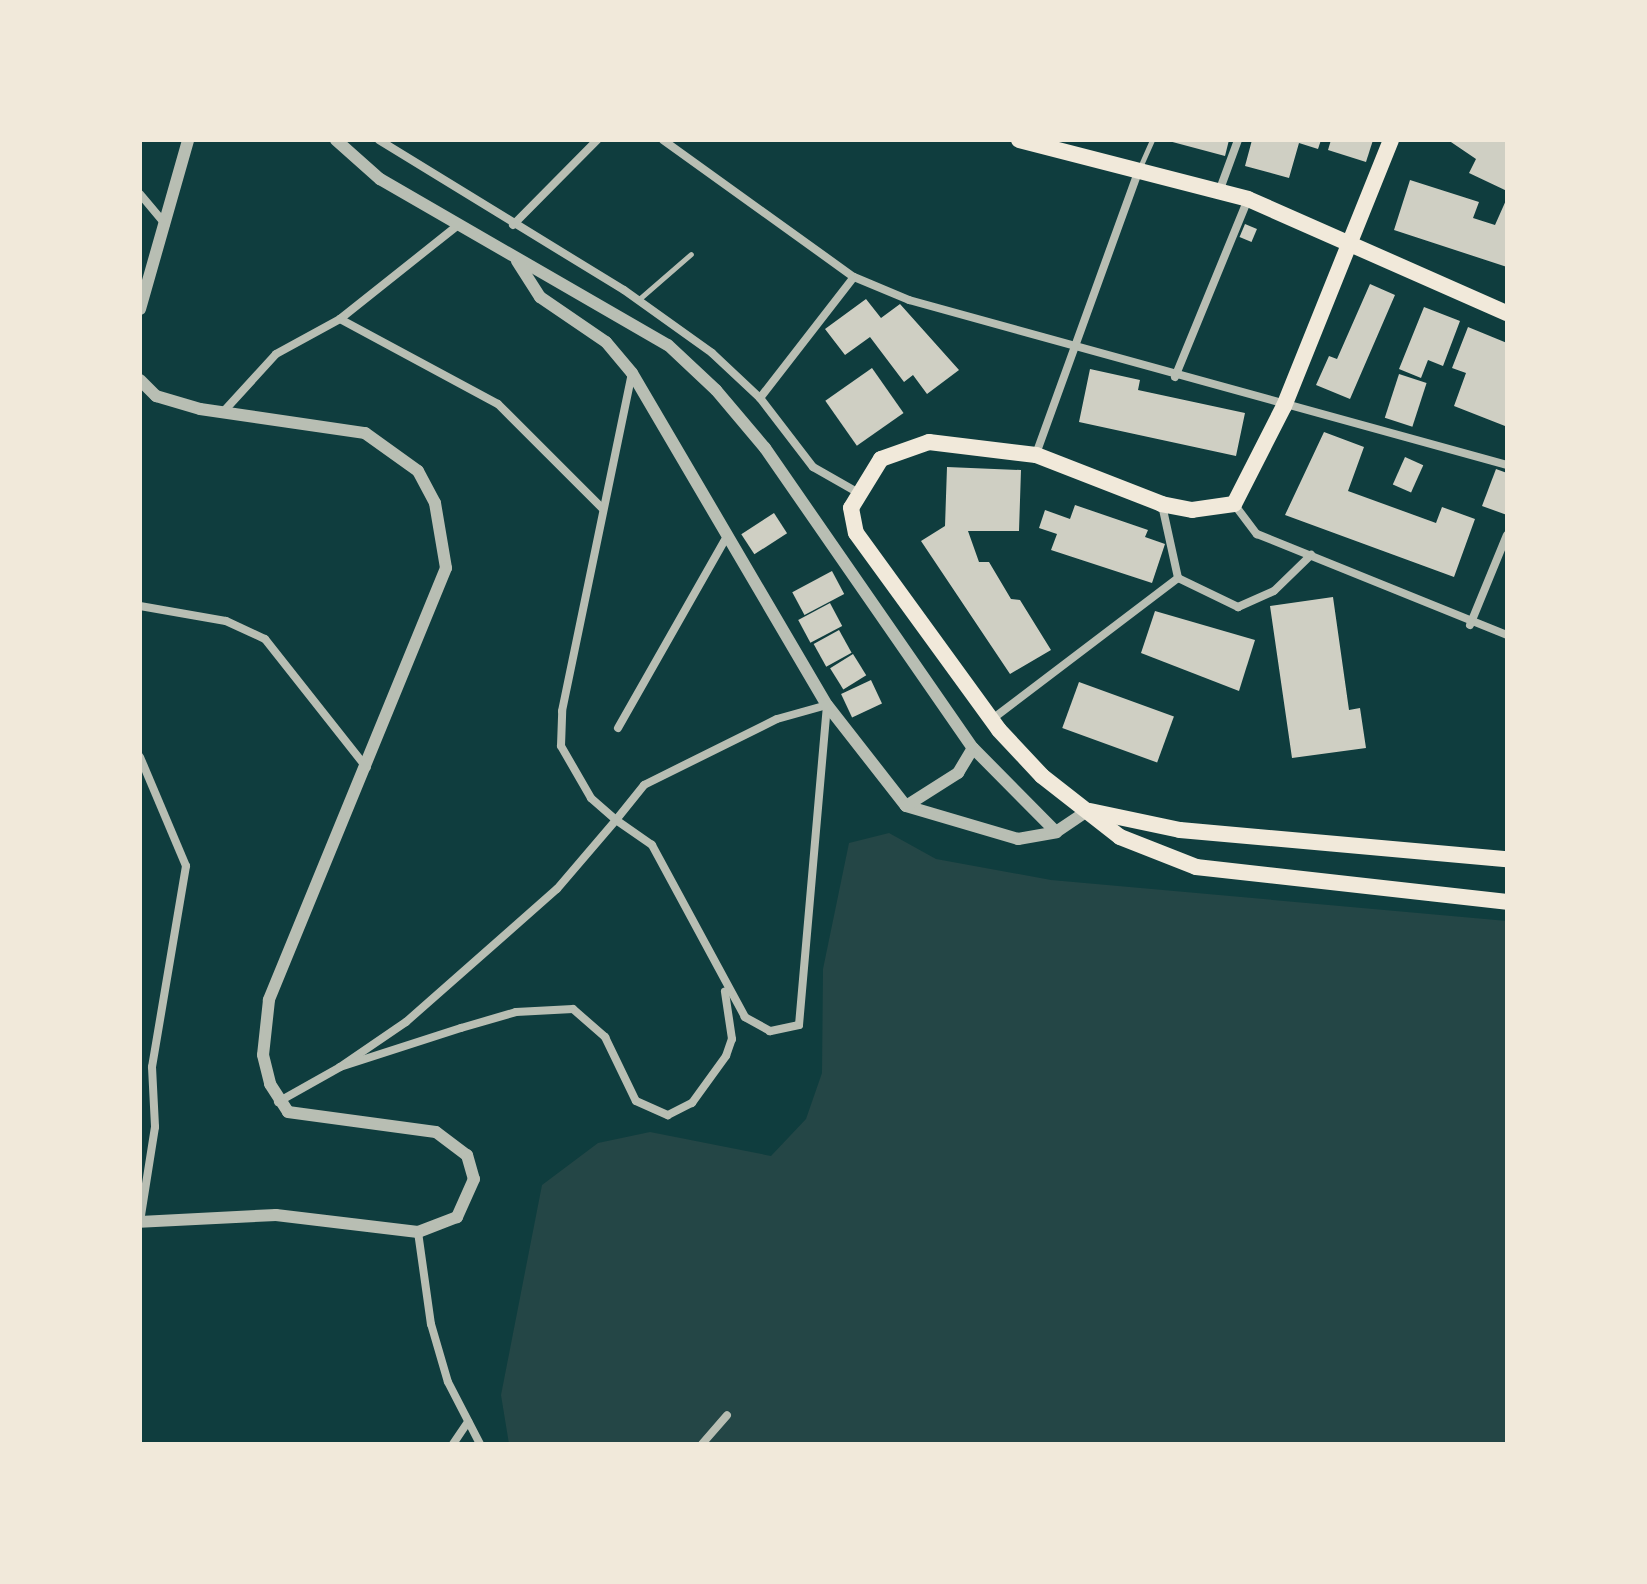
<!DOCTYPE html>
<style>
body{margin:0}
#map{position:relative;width:1647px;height:1584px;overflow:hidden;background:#0f3d3e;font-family:"Crimson Pro",serif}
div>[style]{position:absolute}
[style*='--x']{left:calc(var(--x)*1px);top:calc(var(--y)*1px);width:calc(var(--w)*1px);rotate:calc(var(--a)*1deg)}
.green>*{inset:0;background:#244646}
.building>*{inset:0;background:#cfcfc3;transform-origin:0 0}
.service>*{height:5px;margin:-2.5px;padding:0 2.5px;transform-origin:2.5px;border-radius:2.5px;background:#b8beb3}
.minor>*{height:8px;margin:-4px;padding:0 4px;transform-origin:4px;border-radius:4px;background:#b8beb3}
.tertiary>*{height:12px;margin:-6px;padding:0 6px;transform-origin:6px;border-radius:6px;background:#b8beb3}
.primary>*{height:16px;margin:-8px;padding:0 8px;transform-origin:8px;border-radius:8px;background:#f1e9da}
span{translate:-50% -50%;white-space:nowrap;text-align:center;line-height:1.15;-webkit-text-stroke:8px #f1e9da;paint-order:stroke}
.frame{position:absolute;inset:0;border:142px solid #f1e9da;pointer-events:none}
</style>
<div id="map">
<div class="green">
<div style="clip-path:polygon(889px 833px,936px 859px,1051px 880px,1507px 921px,1507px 1444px,509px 1444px,501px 1395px,542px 1185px,598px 1143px,650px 1132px,771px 1156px,806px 1119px,822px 1073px,823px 969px,849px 843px)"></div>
</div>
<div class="building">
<div style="clip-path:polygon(1165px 140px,1229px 140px,1225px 156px)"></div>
<div style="clip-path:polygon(1252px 140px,1321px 140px,1318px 149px,1299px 143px,1289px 178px,1245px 166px)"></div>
<div style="clip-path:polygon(1331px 140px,1373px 140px,1366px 162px,1328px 150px)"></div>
<div style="clip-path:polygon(1448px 140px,1507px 140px,1507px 191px,1469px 173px,1476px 159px)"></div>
<div style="clip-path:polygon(1410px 180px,1479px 202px,1473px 218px,1495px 225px,1507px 198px,1507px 267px,1394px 230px)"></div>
<div style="left:1245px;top:224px;width:13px;height:14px;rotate:23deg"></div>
<div style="clip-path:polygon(1370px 284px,1395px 295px,1350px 399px,1316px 385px,1329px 356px,1337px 359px)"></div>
<div style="clip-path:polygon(866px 299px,881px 318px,900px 304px,959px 370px,927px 394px,913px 375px,904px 382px,870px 337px,845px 355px,825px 329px)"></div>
<div style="clip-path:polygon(1424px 307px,1460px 321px,1443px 366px,1428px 360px,1421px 378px,1399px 369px)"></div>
<div style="clip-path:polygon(1468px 327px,1507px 343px,1505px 426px,1454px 406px,1466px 373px,1452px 368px)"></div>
<div style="left:872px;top:368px;width:55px;height:57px;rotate:55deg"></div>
<div style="clip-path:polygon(1090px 369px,1140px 380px,1138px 390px,1245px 413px,1236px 456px,1079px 422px)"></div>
<div style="left:1399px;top:374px;width:29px;height:46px;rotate:18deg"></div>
<div style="clip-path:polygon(1324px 432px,1364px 447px,1348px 491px,1436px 523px,1442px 507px,1475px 519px,1454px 577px,1285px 515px)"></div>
<div style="left:1405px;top:457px;width:20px;height:30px;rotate:24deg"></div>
<div style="clip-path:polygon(947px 467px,1021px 470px,1019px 531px,968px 531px,979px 562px,989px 562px,1011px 599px,1020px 600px,1051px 650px,1010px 674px,921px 541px,945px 526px)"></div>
<div style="clip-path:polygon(1496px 469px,1507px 473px,1507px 515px,1482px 506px)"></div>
<div style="clip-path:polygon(1075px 505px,1148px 530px,1145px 537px,1165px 544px,1152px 583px,1051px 550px,1057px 534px,1039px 528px,1045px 510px,1070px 519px)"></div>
<div style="left:774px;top:513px;width:24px;height:39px;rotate:57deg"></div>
<div style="left:832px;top:571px;width:26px;height:45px;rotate:62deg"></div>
<div style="clip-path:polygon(1333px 597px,1349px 710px,1360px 708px,1366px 748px,1292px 758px,1270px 606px)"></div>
<div style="left:830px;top:603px;width:26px;height:36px;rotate:62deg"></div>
<div style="clip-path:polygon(1155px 611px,1255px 640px,1239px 691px,1141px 653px)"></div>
<div style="left:839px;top:630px;width:26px;height:29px;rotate:61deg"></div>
<div style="left:853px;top:654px;width:25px;height:27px;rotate:58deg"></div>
<div style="left:871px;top:680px;width:26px;height:33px;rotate:65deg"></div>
<div style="left:1079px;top:682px;width:101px;height:49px;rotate:20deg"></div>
</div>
<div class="service">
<div style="--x:1140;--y:167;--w:30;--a:-66"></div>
<div style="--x:638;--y:300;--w:70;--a:-41"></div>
</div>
<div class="minor">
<div style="--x:379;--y:140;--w:287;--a:31.5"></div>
<div style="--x:624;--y:290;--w:108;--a:35.6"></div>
<div style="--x:712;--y:353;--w:66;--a:43.2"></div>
<div style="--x:760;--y:398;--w:87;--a:52.5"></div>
<div style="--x:813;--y:467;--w:51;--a:29.6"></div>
<div style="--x:663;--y:140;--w:235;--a:35.7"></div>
<div style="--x:854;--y:277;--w:60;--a:22.7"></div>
<div style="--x:909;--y:300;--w:620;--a:15.43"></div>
<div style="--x:1220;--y:189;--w:52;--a:-69.8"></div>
<div style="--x:140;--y:194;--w:40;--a:50"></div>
<div style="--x:513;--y:225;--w:120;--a:-45.3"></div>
<div style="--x:340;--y:319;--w:179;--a:28.3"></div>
<div style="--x:498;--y:404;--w:148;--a:45"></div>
<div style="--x:1175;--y:377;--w:192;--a:-67.7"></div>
<div style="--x:760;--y:398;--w:153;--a:-52.2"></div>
<div style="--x:224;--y:411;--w:77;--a:-47.6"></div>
<div style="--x:276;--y:354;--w:73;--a:-28.7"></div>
<div style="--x:340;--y:319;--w:151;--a:-38.5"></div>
<div style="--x:1036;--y:454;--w:302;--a:-70.1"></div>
<div style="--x:1234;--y:504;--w:38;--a:53"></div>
<div style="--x:1257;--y:534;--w:270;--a:22"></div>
<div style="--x:1162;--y:505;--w:75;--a:77.6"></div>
<div style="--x:1178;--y:578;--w:67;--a:25.8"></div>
<div style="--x:1238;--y:607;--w:39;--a:-24"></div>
<div style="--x:1274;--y:591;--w:52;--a:-44.2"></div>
<div style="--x:140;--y:606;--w:87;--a:9.9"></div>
<div style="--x:226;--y:621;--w:43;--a:24.8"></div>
<div style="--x:265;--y:639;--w:164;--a:51.7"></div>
<div style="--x:1470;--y:625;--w:97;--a:-67.7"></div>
<div style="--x:991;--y:720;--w:235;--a:-37.2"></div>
<div style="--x:618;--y:728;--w:216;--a:-60.4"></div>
<div style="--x:140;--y:757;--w:118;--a:67.1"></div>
<div style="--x:186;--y:866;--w:204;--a:99.6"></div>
<div style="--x:152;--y:1067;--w:60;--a:87.1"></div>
<div style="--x:155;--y:1127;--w:96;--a:99"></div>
<div style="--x:340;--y:1067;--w:80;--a:-34.3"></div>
<div style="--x:406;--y:1022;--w:201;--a:-41.4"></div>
<div style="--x:557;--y:889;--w:91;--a:-49.5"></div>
<div style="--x:616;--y:820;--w:45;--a:-51.3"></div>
<div style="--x:644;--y:785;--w:148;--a:-26.4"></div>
<div style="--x:777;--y:719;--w:52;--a:-15.6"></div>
<div style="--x:827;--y:705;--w:321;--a:95"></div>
<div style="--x:799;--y:1025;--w:30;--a:168"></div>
<div style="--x:770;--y:1031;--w:29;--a:-151"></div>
<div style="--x:745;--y:1017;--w:196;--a:-118.4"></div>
<div style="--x:652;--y:845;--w:44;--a:-145.2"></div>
<div style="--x:616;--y:820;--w:33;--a:-139"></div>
<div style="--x:591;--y:798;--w:60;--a:-120"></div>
<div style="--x:561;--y:746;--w:35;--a:-88"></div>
<div style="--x:562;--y:711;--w:344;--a:-78.3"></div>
<div style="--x:278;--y:1102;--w:71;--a:-29.4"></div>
<div style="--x:340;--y:1067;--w:127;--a:-17.9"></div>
<div style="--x:461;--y:1028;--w:57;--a:-16.2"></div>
<div style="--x:516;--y:1012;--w:57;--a:-3"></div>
<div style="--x:573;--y:1009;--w:43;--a:41.2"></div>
<div style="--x:605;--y:1037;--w:71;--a:64.2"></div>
<div style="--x:636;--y:1101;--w:35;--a:24"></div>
<div style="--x:668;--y:1115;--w:27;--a:-27"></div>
<div style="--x:692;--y:1103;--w:58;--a:-54.1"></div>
<div style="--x:726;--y:1056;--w:18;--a:-71"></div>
<div style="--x:732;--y:1039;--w:48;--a:-98.5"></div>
<div style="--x:418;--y:1232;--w:93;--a:82"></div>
<div style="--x:431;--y:1324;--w:60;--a:73.7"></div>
<div style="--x:448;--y:1382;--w:70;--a:62.7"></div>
<div style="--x:453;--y:1444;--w:27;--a:-56"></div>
<div style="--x:702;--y:1444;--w:38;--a:-49"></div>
</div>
<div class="tertiary">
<div style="--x:336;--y:140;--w:59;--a:41.6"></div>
<div style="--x:380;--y:179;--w:332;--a:30"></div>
<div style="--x:668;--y:345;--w:66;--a:43.2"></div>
<div style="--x:716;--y:390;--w:76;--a:49.8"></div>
<div style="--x:765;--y:448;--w:365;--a:55.3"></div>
<div style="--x:973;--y:748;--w:118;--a:45.3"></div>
<div style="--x:517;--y:261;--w:43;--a:57.4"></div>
<div style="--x:540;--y:297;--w:80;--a:34.3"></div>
<div style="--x:606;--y:342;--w:40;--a:50"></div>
<div style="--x:632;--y:373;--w:385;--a:59.6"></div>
<div style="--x:827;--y:705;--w:128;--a:52"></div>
<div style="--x:906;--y:806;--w:117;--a:16.4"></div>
<div style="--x:1018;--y:839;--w:39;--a:-10"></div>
<div style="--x:1056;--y:832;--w:40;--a:-34"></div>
<div style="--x:140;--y:309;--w:176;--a:-74.1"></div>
<div style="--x:140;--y:380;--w:23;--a:45"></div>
<div style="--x:156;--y:396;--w:46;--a:16.5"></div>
<div style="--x:200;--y:409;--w:167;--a:8.3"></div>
<div style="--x:365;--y:433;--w:65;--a:35.6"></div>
<div style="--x:418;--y:471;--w:36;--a:62"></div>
<div style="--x:435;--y:503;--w:66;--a:80.4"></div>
<div style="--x:446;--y:568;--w:467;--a:112.3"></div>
<div style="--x:269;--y:1000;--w:55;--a:96.2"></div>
<div style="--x:263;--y:1055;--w:30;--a:76"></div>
<div style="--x:270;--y:1084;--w:33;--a:57"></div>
<div style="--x:288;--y:1112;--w:149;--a:7.7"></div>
<div style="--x:436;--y:1132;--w:39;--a:37"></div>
<div style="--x:467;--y:1155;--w:25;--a:74"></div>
<div style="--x:474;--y:1179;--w:42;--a:114.1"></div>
<div style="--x:457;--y:1217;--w:42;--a:159"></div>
<div style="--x:418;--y:1232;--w:143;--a:-173.2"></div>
<div style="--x:276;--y:1215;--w:136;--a:177.1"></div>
<div style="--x:906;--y:806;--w:62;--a:-32.4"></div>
<div style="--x:958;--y:773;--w:29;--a:-59"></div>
</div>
<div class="primary">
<div style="--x:1019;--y:140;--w:236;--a:14.4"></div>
<div style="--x:1248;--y:199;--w:283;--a:23.8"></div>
<div style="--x:1391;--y:140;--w:287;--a:111.9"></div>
<div style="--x:1284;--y:406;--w:110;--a:117"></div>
<div style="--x:1234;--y:504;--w:42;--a:171.9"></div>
<div style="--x:1192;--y:510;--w:31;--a:-169"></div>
<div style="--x:1162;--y:504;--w:135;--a:-158.7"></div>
<div style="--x:1036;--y:455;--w:108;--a:-173.1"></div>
<div style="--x:929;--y:442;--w:51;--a:160.5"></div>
<div style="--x:881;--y:459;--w:57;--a:121.5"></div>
<div style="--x:851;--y:508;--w:25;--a:79"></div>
<div style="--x:856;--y:533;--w:243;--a:54"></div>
<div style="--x:999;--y:730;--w:63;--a:46.9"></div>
<div style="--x:1042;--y:776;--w:99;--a:38"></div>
<div style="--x:1120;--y:837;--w:82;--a:21.5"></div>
<div style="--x:1196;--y:867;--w:313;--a:6.4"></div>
<div style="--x:1090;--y:811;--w:92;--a:11.9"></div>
<div style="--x:1180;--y:830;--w:328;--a:5.1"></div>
</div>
<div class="frame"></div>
</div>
